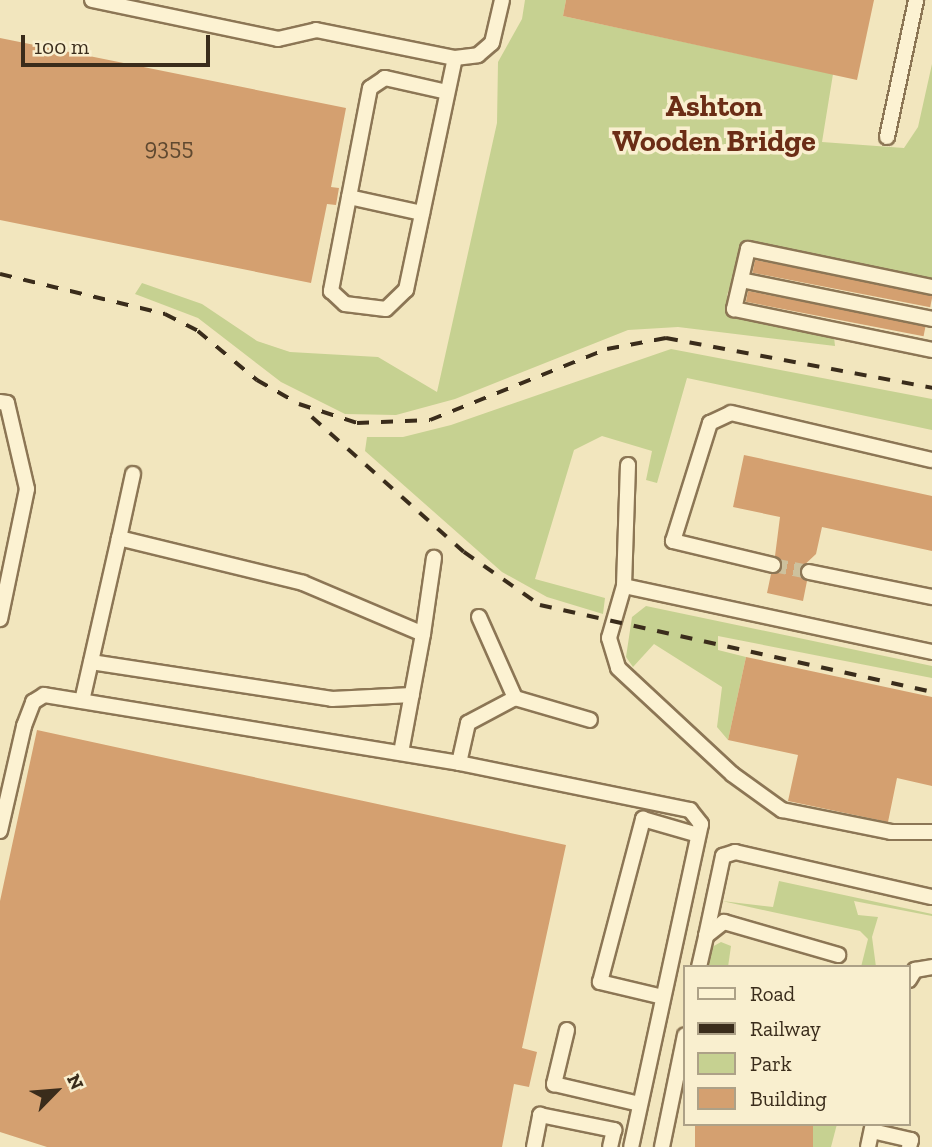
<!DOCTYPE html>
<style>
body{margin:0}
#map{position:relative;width:932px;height:1147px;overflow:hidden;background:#f2e6be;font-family:"Zilla Slab",serif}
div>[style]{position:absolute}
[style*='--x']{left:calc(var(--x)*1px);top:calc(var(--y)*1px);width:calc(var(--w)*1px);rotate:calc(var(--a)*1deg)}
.green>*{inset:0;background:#c6d191}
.building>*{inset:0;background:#d4a070;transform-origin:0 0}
.minor-tunnel>*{height:14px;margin-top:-7px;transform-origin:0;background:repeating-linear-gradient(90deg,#cdc19d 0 14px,transparent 0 21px)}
.roads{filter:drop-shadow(2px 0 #8c7655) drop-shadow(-2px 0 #8c7655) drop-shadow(0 2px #8c7655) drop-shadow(0 -2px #8c7655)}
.minor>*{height:14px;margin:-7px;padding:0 7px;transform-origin:7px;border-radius:7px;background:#fcf2d2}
.rail>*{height:3.5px;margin-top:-1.75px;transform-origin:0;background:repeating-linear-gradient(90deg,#3a2c1b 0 12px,transparent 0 24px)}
span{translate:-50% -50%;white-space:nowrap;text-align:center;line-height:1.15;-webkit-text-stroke:7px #f9efcf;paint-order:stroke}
.number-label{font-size:24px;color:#604930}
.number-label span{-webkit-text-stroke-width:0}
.neighbourhood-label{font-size:30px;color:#6b2d16;font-weight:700}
.legend{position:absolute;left:683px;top:965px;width:228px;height:161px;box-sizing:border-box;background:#f9efcf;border:2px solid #ada187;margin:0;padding:9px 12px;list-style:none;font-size:21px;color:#3a2c1b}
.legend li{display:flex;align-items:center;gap:14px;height:35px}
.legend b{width:35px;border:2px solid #ada187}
.north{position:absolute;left:21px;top:1056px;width:70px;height:70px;-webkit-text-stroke:5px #f9efcf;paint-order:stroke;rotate:65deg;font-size:19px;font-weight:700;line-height:28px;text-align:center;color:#3a2c1b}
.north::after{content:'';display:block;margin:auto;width:24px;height:32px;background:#3a2c1b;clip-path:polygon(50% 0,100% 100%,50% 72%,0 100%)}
.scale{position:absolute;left:21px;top:35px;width:189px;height:32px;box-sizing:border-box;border:4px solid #3a2c1b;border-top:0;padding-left:9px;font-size:21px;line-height:24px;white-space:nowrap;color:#3a2c1b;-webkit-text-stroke:5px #f9efcf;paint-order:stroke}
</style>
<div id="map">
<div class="green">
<div style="clip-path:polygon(525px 0,566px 0,563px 16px,833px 74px,822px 142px,904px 148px,918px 127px,932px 64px,932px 280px,746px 242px,727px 295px,731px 315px,834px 337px,835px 346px,678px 327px,628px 330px,455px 399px,396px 415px,345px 414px,281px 382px,198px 318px,135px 294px,142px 283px,202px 304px,257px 341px,290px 352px,378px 357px,437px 392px,497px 123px,498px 62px,522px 19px)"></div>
<div style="clip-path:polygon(671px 349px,932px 399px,932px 430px,687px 378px,657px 483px,646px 480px,652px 451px,602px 436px,574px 450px,535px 579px,605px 598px,603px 614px,547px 597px,502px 572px,365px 451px,367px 437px,403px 437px,451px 425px)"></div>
<div style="clip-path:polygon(646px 606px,932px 666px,932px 678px,718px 636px,718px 650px,746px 657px,728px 740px,717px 727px,722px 687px,654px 644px,633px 667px,626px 657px,632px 617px)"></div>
<div style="clip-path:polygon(779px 881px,932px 914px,932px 916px,854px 901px,858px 915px,878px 917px,872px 937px,876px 967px,861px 967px,868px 939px,860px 931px,722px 901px,773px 907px)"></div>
<div style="clip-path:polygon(721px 942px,731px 946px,728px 967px,708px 967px,712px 947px)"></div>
<div style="clip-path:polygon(813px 1124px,837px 1124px,831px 1147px,808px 1147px)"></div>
</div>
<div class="building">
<div style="clip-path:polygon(566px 0,874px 0,857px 80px,563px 16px)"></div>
<div style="clip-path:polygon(0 38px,346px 108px,331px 187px,339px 188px,336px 205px,327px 204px,311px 283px,0 220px)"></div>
<div style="left:755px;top:260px;width:181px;height:13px;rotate:11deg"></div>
<div style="left:748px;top:291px;width:181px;height:11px;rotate:11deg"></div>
<div style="clip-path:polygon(744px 455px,932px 496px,932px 551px,822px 527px,816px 554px,800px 569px,807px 581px,803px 601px,767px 593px,771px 574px,782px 567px,775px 556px,780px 517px,733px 507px)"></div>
<div style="clip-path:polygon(746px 657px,932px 697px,932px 786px,897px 778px,888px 822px,788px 801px,798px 755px,728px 740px)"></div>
<div style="clip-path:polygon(37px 730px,566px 845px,522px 1048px,537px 1052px,529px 1087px,514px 1084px,502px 1147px,47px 1147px,0 1132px,0 901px)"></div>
<div style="left:695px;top:1124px;width:118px;height:24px"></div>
</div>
<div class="minor-tunnel">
<div style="--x:773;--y:565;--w:37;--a:11"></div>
</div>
<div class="roads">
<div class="minor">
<div style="--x:92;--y:0;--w:190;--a:11.8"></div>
<div style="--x:278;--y:39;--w:39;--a:-13"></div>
<div style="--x:316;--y:30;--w:142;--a:11.4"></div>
<div style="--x:455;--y:58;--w:23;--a:-7"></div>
<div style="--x:478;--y:55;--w:18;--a:-41"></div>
<div style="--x:492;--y:43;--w:44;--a:-76.9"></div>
<div style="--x:447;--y:92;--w:64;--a:-167.3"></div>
<div style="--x:385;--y:78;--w:18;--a:146"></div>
<div style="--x:370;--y:88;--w:207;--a:100.9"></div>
<div style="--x:331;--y:291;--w:19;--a:43"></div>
<div style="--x:345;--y:304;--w:41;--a:7"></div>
<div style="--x:386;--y:309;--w:28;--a:-44"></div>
<div style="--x:406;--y:290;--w:237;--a:-78.1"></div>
<div style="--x:887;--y:137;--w:140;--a:-78"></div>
<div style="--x:349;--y:197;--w:75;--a:12.4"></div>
<div style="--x:741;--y:280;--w:195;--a:11.5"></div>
<div style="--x:932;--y:287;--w:188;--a:-168.3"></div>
<div style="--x:748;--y:249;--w:62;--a:103.1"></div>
<div style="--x:734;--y:309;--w:202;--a:11.7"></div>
<div style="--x:0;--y:402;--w:7;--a:8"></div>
<div style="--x:7;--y:403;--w:88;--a:76.9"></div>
<div style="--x:27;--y:489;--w:133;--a:101.7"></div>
<div style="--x:628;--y:465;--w:121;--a:91.9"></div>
<div style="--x:624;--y:586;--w:54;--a:106.1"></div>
<div style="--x:609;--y:638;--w:31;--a:73"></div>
<div style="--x:618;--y:668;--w:156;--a:42.9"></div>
<div style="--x:732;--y:774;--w:62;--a:35.8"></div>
<div style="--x:782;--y:810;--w:111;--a:11.4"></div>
<div style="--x:891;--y:832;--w:41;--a:0"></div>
<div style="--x:133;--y:474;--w:66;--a:102.3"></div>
<div style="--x:119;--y:538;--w:189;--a:13.7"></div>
<div style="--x:303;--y:583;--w:130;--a:23"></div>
<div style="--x:423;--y:634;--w:121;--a:100.5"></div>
<div style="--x:773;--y:565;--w:103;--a:-166.5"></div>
<div style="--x:673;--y:541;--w:124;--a:-72.6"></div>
<div style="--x:710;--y:423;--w:23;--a:-25"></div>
<div style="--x:731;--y:413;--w:206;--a:13.2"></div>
<div style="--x:809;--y:572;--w:126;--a:11.5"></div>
<div style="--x:624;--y:586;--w:315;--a:12.1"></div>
<div style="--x:479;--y:617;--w:89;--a:66"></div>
<div style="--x:515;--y:698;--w:78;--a:16.3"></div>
<div style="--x:423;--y:634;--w:77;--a:-81.8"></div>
<div style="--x:91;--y:662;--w:244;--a:8.7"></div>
<div style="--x:332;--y:699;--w:80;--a:-2.9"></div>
<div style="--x:82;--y:701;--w:167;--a:-77.2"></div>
<div style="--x:459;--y:763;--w:41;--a:-77.3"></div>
<div style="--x:468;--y:723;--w:53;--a:-28"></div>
<div style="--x:0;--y:831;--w:108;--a:-77.1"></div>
<div style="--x:24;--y:726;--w:26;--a:-69"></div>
<div style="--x:33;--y:702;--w:13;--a:-32"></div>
<div style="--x:44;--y:695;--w:421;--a:9.3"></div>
<div style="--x:459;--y:763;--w:236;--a:11.5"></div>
<div style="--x:690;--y:810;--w:18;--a:52"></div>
<div style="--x:701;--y:824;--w:330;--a:102.2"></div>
<div style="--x:706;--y:936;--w:82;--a:-78"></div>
<div style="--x:723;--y:856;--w:13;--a:-18"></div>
<div style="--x:735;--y:852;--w:202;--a:12.9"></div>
<div style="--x:699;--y:967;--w:32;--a:-77"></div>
<div style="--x:706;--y:936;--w:23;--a:-38"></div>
<div style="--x:724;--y:922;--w:119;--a:16.1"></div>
<div style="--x:909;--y:980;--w:12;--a:-59"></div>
<div style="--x:915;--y:970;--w:17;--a:-10"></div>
<div style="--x:663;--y:997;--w:65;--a:-166.6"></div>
<div style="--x:600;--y:982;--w:169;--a:-75.2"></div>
<div style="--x:643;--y:819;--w:57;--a:16.2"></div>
<div style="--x:567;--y:1030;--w:56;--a:103.5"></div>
<div style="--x:554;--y:1084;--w:88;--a:13.1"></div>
<div style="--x:872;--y:1131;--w:40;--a:13"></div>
<div style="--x:911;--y:1140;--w:7;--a:106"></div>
<div style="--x:534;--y:1147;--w:33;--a:-79"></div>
<div style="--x:540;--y:1115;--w:76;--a:11.5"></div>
<div style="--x:614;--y:1130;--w:17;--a:103"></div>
<div style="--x:662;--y:1147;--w:114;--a:-78.4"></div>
<div style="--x:868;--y:1147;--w:24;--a:-78"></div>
</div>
</div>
<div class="rail">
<div style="--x:0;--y:274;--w:170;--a:13.6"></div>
<div style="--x:165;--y:314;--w:37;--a:27"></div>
<div style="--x:198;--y:331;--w:77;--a:39.7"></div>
<div style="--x:257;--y:380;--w:48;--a:29.7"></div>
<div style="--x:299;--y:404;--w:61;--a:18.1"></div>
<div style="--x:357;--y:423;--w:73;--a:-2.4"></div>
<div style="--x:430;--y:420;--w:191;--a:-21.9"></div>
<div style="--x:607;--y:349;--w:60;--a:-10.6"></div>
<div style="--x:666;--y:338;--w:271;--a:10.6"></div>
<div style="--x:312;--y:417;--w:203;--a:41.6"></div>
<div style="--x:464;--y:552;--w:93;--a:34.9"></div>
<div style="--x:540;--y:605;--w:402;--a:12.5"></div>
</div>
<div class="number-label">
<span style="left:169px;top:147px">9355</span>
</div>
<div class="neighbourhood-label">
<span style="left:714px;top:123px">Ashton<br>Wooden Bridge</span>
</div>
<ul class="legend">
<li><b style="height:9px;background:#fcf2d2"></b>Road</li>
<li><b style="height:9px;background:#3a2c1b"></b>Railway</li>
<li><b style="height:19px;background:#c6d191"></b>Park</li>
<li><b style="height:19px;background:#d4a070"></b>Building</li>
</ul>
<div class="north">N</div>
<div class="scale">100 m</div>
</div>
